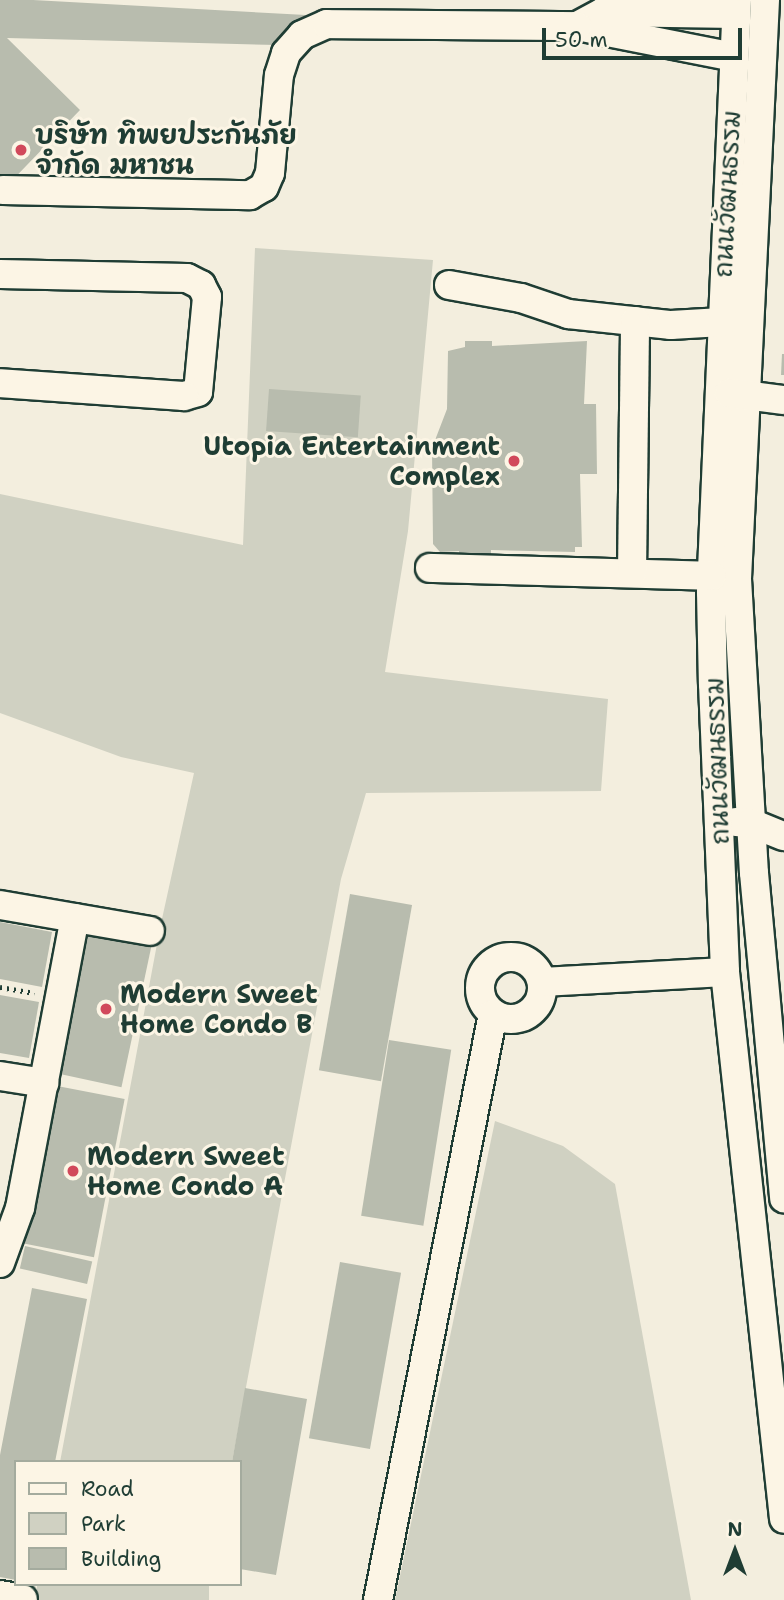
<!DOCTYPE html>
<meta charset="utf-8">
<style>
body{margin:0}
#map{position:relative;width:784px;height:1600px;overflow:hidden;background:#f3eede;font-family:"Shantell Sans","Playpen Sans Thai",sans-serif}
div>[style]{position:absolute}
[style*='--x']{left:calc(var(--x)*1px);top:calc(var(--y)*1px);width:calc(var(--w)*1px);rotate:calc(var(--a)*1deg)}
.green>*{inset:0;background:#d0d1c2;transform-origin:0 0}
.building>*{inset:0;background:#b8bcae;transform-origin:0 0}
.path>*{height:4.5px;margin-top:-2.25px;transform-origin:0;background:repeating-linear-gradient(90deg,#1f3d34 0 2px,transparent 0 7px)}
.roads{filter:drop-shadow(2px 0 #1f3d34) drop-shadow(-2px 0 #1f3d34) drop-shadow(0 2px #1f3d34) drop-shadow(0 -2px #1f3d34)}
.minor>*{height:28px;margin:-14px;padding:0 14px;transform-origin:14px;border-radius:14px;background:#fcf5e5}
.minor>.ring{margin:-14px;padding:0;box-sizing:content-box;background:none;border:28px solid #fcf5e5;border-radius:50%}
.dots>*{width:19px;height:19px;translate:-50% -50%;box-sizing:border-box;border:4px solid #fcf5e5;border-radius:50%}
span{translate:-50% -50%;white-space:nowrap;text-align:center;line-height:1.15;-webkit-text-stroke:6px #fcf5e5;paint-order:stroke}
.poi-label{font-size:26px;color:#1f3d34;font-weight:700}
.left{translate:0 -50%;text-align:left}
.right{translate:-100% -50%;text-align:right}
.street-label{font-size:26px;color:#1f3d34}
.legend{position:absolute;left:14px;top:1460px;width:228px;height:126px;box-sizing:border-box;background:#fcf5e5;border:2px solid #a4ab9e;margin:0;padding:9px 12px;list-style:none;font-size:21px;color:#1f3d34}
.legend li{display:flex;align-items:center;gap:14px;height:35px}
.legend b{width:35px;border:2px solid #a4ab9e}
.north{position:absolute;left:700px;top:1516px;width:70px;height:70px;-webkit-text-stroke:5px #fcf5e5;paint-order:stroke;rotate:0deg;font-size:19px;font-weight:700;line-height:28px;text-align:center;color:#1f3d34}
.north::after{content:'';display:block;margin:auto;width:24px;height:32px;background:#1f3d34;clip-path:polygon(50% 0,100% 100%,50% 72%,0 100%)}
.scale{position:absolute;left:542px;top:28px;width:200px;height:32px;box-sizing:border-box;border:4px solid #1f3d34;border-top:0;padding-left:9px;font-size:21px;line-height:24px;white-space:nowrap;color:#1f3d34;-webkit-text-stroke:5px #fcf5e5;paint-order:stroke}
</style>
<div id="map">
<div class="green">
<div style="clip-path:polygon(255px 248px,433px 260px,408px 531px,385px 672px,608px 699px,601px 791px,366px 793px,341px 879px,232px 1462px,60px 1462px,160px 928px,194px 773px,121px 757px,0 713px,0 494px,243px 545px)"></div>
<div style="clip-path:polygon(495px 1121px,563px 1146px,615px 1184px,691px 1600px,395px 1600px)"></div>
<div style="left:37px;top:1584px;width:172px;height:16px"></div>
</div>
<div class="building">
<div style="clip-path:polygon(0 0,33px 0,306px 15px,277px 45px,7px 38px,80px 110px,0 193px)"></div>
<div style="clip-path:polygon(465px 341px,492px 341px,492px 346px,587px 341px,584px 404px,596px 404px,597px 474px,580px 474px,582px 547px,575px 547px,575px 552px,491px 550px,491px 555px,459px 556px,459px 551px,440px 552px,433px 544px,432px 448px,447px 409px,448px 351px,465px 347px)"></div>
<div style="clip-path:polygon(782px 354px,784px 354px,784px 375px,781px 375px)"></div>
<div style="left:269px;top:389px;width:92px;height:42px;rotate:4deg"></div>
<div style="left:350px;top:894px;width:63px;height:179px;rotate:10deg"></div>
<div style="clip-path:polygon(0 922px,52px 932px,42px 987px,0 979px)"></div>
<div style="left:89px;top:932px;width:64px;height:145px;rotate:12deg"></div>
<div style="clip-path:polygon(0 995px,39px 1002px,29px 1058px,0 1053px)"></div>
<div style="left:389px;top:1040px;width:63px;height:178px;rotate:9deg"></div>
<div style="left:52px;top:1085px;width:74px;height:161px;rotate:11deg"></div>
<div style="left:25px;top:1246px;width:69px;height:23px;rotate:13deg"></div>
<div style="left:340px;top:1262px;width:62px;height:179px;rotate:10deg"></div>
<div style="clip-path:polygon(32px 1288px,87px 1299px,55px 1462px,16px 1462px,16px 1580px,0 1577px,0 1455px)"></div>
<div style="clip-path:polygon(245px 1388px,307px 1399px,276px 1575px,240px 1569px,240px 1462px,232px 1462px)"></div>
</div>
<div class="path">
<div style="--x:0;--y:987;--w:35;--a:10"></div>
</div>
<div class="roads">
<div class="minor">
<div style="--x:737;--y:0;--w:593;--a:92.51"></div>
<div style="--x:711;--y:592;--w:92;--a:88.8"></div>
<div style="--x:713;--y:684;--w:288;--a:87.6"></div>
<div style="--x:725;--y:972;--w:550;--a:83.84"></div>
<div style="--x:765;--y:0;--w:580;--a:92.77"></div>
<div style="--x:737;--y:579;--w:294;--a:86.7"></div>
<div style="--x:754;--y:873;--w:327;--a:84.7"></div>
<div style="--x:734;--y:57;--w:160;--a:-168.8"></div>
<div style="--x:577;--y:26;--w:30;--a:-28"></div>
<div style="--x:603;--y:12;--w:133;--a:0.9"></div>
<div style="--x:3;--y:190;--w:247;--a:1.2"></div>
<div style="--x:250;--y:195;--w:16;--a:-30"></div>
<div style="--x:264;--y:187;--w:15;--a:-67"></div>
<div style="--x:270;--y:173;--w:98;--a:-84.8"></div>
<div style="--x:279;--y:75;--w:23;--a:-72"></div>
<div style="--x:286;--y:53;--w:24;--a:-48"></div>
<div style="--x:302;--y:35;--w:27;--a:-24"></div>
<div style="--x:327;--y:24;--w:250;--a:0.5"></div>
<div style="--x:0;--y:274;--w:187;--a:1.2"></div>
<div style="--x:187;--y:278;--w:16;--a:27"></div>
<div style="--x:201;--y:285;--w:13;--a:63"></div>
<div style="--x:207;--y:297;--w:95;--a:95.4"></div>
<div style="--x:198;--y:392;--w:15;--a:164"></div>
<div style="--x:184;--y:396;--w:184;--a:-176"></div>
<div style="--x:449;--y:285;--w:73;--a:10.2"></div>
<div style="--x:521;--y:298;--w:50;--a:18.8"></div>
<div style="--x:568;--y:314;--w:104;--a:6.1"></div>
<div style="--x:671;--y:325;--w:51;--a:-3.4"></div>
<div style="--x:729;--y:393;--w:55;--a:7.3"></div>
<div style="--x:430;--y:568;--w:282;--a:1.6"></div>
<div style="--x:632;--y:573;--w:252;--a:-89.3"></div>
<div style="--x:736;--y:822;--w:15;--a:4"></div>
<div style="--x:751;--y:823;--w:35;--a:22"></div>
<div style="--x:0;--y:905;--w:152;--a:9.8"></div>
<div class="ring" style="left:480px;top:957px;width:34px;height:34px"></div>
<div style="--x:542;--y:982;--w:183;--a:-3.1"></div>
<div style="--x:0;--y:1076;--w:45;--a:9"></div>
<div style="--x:0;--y:1263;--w:59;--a:-70"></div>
<div style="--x:20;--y:1208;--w:295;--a:-79.3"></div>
<div style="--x:0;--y:1595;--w:23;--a:10"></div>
<div style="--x:378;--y:1600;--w:597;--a:-78.9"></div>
</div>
</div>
<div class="dots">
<div style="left:21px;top:150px;background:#d1495b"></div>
<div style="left:514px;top:461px;background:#d1495b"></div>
<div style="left:106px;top:1009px;background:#d1495b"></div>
<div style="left:73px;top:1171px;background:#d1495b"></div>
</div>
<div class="poi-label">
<span class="left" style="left:35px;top:150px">บริษัท ทิพยประกันภัย<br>จำกัด มหาชน</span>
<span class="right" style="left:500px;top:461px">Utopia Entertainment<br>Complex</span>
<span class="left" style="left:120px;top:1009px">Modern Sweet<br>Home Condo B</span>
<span class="left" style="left:87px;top:1171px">Modern Sweet<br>Home Condo A</span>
</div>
<div class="street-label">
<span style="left:727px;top:194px;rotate:-87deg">ถนนวัฒนธรรม</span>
<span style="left:717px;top:761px;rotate:-92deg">ถนนวัฒนธรรม</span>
</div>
<ul class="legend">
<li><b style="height:9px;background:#fcf5e5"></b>Road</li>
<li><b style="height:19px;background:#d0d1c2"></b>Park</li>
<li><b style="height:19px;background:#b8bcae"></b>Building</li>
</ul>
<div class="north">N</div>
<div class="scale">50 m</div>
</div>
